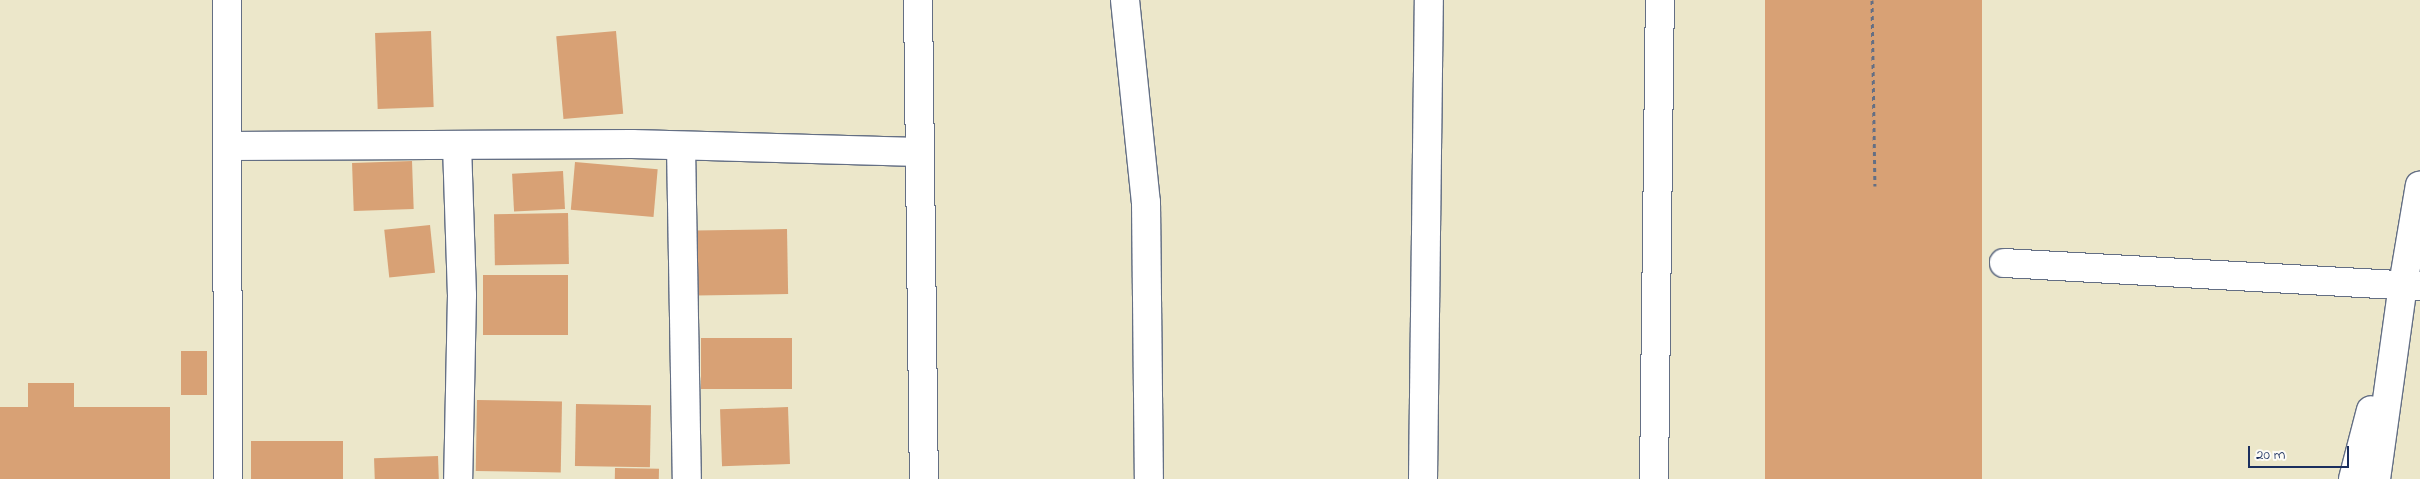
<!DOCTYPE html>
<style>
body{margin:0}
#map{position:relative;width:2420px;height:479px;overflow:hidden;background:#ece7ca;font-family:"Indie Flower",sans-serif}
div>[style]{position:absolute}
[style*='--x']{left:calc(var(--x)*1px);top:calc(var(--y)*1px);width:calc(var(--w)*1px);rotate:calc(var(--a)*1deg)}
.building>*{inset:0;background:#d8a175;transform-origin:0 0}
.path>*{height:3px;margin-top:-1.5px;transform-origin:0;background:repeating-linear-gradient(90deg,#646f84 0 4px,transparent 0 8px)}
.roads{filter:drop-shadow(1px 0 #646f84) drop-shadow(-1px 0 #646f84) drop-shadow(0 1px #646f84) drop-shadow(0 -1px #646f84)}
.minor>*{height:28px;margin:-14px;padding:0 14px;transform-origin:14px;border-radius:14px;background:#fff}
.highway>*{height:28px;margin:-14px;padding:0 14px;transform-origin:14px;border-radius:14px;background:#fff}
span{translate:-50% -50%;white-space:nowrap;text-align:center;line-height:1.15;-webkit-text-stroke:5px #fdfcf7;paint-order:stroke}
.scale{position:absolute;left:2248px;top:446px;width:101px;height:22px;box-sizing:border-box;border:2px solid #1b2f5e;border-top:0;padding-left:6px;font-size:15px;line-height:18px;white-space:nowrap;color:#1b2f5e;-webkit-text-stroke:4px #fdfcf7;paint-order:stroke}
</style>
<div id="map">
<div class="building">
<div style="left:1765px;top:0;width:217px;height:479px"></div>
<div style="left:431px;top:31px;width:76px;height:56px;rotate:88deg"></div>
<div style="left:616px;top:31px;width:83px;height:60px;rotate:85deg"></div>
<div style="left:412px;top:161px;width:48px;height:60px;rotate:88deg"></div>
<div style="left:575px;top:162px;width:83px;height:48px;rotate:5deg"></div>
<div style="left:563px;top:171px;width:38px;height:51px;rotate:87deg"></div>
<div style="left:568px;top:213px;width:51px;height:74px;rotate:89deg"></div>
<div style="left:430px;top:225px;width:48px;height:46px;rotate:84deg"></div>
<div style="left:787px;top:229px;width:65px;height:92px;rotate:89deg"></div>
<div style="left:568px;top:275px;width:60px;height:85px;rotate:90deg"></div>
<div style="left:792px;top:338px;width:51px;height:91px;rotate:90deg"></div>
<div style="left:181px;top:351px;width:26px;height:44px"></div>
<div style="clip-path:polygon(28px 383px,74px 383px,74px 407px,170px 407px,170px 479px,0 479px,0 407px,28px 407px)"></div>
<div style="left:477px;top:400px;width:85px;height:71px;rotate:1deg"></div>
<div style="left:576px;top:404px;width:75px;height:62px;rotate:1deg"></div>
<div style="left:788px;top:407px;width:57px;height:68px;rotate:88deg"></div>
<div style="left:251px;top:441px;width:92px;height:38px"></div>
<div style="left:438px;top:456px;width:23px;height:64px;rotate:88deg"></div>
<div style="left:615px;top:468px;width:44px;height:11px;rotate:1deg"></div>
</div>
<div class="path">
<div style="--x:1872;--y:0;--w:186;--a:89.1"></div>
</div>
<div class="roads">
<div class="minor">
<div style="--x:227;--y:0;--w:479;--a:89.9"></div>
<div style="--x:918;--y:0;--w:479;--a:89.3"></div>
<div style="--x:1125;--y:0;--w:203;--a:84.1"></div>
<div style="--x:1146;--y:202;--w:277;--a:89.4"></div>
<div style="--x:457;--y:145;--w:150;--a:88.1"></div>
<div style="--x:462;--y:295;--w:184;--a:91.2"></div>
<div style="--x:228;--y:146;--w:404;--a:-0.3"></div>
<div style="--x:632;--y:144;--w:287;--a:1.6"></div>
<div style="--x:681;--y:146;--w:333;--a:89"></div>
<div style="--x:2004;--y:263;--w:417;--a:3.2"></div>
<div style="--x:1423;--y:479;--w:479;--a:-89.3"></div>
<div style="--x:1654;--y:479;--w:479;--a:-89.3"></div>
</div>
<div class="highway">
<div style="--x:2353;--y:479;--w:71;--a:-75.4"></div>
<div style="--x:2376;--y:479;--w:196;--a:-82.1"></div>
<div style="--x:2403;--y:285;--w:101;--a:-80.4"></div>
</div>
</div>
<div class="scale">20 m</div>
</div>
